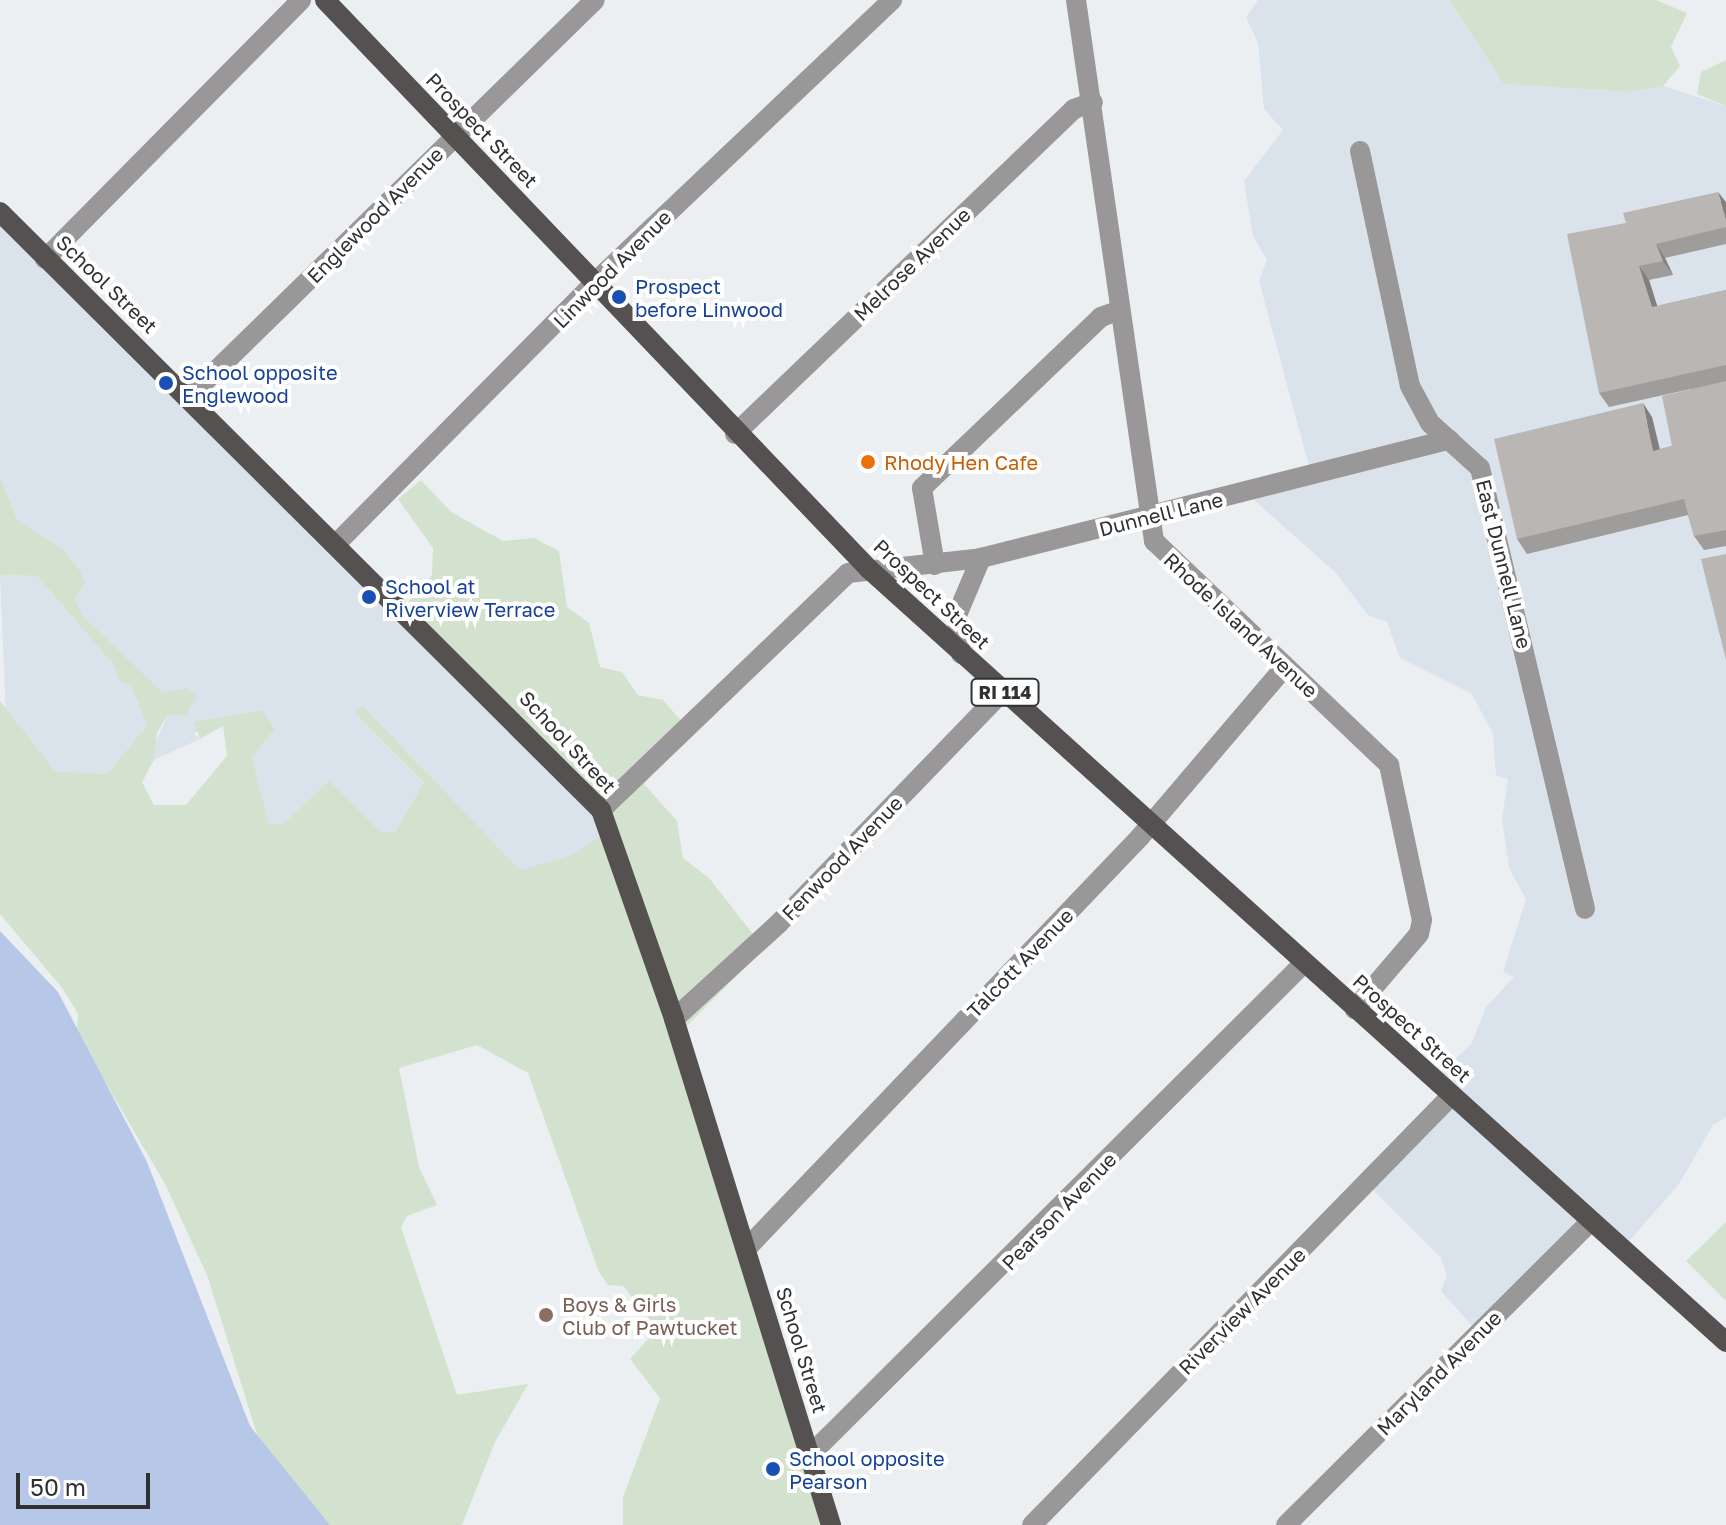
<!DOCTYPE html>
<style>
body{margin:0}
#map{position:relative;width:1726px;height:1525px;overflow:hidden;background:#eceff2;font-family:"Golos Text",sans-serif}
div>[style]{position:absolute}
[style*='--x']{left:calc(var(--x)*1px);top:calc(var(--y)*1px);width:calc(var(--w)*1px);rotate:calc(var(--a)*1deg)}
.built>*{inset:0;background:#dae2eb}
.green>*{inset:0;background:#d3e2ce}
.water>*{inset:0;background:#b6c7e8}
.minor>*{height:20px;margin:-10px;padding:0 10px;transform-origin:10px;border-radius:10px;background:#999797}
.major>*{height:20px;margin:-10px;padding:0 10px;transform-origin:10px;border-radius:10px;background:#545150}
.wall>*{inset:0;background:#9f9d9b}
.shaded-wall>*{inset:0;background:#827f7e}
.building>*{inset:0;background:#b9b6b4}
.dots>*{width:22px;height:22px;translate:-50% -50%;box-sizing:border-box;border:4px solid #fff;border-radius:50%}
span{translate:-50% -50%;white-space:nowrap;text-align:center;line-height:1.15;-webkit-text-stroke:8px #fff;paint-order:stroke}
.shield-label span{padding:2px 6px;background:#fff;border:2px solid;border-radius:6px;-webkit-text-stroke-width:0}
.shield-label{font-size:18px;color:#2f3031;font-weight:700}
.street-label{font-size:20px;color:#2f3031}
.transit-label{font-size:20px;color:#164399}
.left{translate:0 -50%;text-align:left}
.food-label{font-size:20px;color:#c56008}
.education-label{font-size:20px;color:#785e54}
.scale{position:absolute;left:16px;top:1473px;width:134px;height:36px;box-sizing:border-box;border:4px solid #2f3031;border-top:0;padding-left:10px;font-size:24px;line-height:28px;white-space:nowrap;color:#2f3031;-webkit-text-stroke:6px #fff;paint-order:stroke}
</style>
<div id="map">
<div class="built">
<div style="clip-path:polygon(1258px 0,1449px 0,1505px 84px,1630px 92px,1663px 86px,1726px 106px,1726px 1117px,1713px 1125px,1679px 1184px,1623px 1248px,1598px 1228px,1482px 1337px,1441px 1291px,1447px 1275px,1441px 1258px,1372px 1189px,1453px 1106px,1433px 1078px,1471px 1045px,1486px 1007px,1514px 977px,1503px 972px,1526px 899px,1509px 868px,1502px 819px,1508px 779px,1496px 775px,1493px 734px,1472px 694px,1400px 658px,1387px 622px,1368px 615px,1336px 573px,1254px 500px,1313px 481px,1259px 281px,1267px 260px,1253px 236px,1244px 181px,1283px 130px,1264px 109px,1258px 43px,1246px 17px)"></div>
<div style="clip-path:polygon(0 212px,608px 831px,574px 854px,520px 870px,363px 706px,354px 712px,424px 784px,394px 833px,380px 831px,329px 780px,284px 824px,269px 824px,252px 757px,275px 729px,263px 710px,193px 733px,200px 739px,154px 760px,151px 752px,168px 715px,185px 715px,82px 615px,75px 599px,80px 571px,64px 549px,18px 521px,0 476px)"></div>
<div style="clip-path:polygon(0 575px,37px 576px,113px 664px,120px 682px,131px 686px,147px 725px,107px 774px,55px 771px,6px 716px)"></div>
</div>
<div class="green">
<div style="clip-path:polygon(1449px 0,1656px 0,1687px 13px,1671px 47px,1680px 66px,1663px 86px,1630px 92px,1504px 84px)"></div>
<div style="clip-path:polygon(1726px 60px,1726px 106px,1697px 94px,1701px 72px)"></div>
<div style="clip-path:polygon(0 476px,18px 521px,64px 549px,80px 571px,85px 583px,75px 599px,82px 615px,163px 693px,187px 688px,197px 697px,185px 715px,168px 715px,157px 732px,154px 760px,142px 782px,154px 805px,186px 805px,227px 756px,223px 726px,200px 739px,194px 722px,263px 710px,275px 729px,252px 757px,269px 824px,284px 824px,329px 780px,380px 831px,394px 833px,424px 783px,354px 712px,363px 706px,520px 870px,574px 854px,608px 831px,401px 611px,432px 575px,433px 548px,398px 499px,421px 480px,451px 512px,503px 541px,534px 538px,559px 551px,567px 607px,589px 623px,600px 667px,622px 672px,638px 695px,663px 700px,690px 731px,644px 784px,677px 821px,683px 858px,709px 878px,764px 948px,683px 1030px,831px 1525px,623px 1525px,623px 1497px,660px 1398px,630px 1359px,657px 1329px,623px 1286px,608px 1285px,599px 1272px,528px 1073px,477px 1045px,399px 1068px,419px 1167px,437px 1205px,407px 1216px,401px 1227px,457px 1395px,528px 1384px,495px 1442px,462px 1525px,314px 1525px,261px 1447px,207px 1275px,165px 1184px,77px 1034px,78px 1014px,63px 989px,0 914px,0 701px,55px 771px,107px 774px,147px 725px,131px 686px,120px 682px,113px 664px,37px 576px,0 575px)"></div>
<div style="clip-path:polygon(1726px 1222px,1726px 1301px,1686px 1261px)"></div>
</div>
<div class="water">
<div style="clip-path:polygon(0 931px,58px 992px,147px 1162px,250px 1426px,330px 1525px,0 1525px)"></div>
</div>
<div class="minor">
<div style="--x:1076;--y:0;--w:547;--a:81.8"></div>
<div style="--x:1154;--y:541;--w:325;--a:43.6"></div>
<div style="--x:1389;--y:765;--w:158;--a:78"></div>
<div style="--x:1422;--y:920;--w:14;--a:102"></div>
<div style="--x:1419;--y:934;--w:99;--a:130.5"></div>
<div style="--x:1360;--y:151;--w:240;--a:78"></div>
<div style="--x:1410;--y:386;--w:42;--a:61.6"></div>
<div style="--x:1430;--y:423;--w:67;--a:42"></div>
<div style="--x:1480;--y:468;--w:453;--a:76.6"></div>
<div style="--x:45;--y:259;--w:364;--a:-45.3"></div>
<div style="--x:190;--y:396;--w:566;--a:-44.36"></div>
<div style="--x:735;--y:434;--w:470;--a:-43.8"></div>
<div style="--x:1074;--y:109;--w:20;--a:-20"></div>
<div style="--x:337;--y:543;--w:366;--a:-45.3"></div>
<div style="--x:594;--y:283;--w:411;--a:-43.5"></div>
<div style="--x:935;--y:565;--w:78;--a:-99.6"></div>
<div style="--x:922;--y:488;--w:248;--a:-43.7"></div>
<div style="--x:1101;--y:317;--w:20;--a:-20"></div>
<div style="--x:961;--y:654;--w:39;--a:-96"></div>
<div style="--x:957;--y:615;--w:62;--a:-67.2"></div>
<div style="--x:601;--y:810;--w:342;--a:-43.8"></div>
<div style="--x:848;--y:573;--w:134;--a:-6.4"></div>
<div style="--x:981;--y:558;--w:483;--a:-14.2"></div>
<div style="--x:674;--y:1019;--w:142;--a:-42.4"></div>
<div style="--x:779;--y:923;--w:324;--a:-46"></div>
<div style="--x:746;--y:1249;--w:570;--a:-46.28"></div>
<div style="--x:1140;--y:837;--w:222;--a:-49.6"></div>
<div style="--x:810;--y:1455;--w:697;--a:-44.88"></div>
<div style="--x:1032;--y:1525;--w:600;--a:-45.68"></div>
<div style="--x:1286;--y:1525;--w:431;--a:-44.9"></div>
</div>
<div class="major">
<div style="--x:325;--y:0;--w:787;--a:46.29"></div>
<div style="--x:869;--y:569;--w:1154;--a:42.05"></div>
<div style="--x:0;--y:212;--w:848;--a:44.86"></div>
<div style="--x:601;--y:810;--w:221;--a:70.7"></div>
<div style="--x:674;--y:1019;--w:530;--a:72.76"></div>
</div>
<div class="wall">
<div style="clip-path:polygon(1726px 202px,1726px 244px,1665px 258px,1673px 275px,1649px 280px,1657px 306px,1726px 290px,1726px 546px,1704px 550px,1694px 536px,1688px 515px,1527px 554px,1517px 539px,1652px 417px,1660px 449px,1672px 446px,1691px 389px,1609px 407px,1599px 393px,1626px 223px)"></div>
</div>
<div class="shaded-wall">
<div style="clip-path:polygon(1718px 192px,1726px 202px,1726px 220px)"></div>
<div style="clip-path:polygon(1656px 244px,1665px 258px,1673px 275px,1663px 261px)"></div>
<div style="clip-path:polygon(1639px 266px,1649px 280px,1662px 321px,1652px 307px)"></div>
<div style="clip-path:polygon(1643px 403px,1652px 417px,1663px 465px,1653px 451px)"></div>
</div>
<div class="building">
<div style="clip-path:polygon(1718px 192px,1726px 220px,1726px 227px,1656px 244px,1663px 261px,1639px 266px,1652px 307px,1726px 290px,1726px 365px,1599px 393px,1567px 234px,1626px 223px,1623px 213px)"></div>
<div style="clip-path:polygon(1726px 381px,1726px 530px,1694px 536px,1684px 499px,1517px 539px,1494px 439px,1643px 403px,1653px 451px,1672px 446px,1662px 396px)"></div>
<div style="clip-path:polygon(1726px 554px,1726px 660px,1701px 559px)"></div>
</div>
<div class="dots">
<div style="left:619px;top:297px;background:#1a4fb4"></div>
<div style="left:166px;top:383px;background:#1a4fb4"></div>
<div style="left:868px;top:462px;background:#e8710a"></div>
<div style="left:369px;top:597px;background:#1a4fb4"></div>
<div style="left:546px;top:1315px;background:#8d6e63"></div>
<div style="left:773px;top:1469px;background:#1a4fb4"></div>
</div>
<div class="shield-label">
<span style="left:1005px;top:692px">RI 114</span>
</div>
<div class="street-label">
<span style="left:482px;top:130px;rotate:46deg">Prospect Street</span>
<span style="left:375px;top:215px;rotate:-45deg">Englewood Avenue</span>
<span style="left:912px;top:264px;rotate:-44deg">Melrose Avenue</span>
<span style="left:612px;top:269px;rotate:-45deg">Linwood Avenue</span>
<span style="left:107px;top:284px;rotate:44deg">School Street</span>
<span style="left:1161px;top:514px;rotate:-14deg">Dunnell Lane</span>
<span style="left:1504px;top:564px;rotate:76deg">East Dunnell Lane</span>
<span style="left:932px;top:594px;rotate:43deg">Prospect Street</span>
<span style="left:1241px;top:625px;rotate:43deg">Rhode Island Avenue</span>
<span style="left:568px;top:742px;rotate:47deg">School Street</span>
<span style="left:842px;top:858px;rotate:-46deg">Fenwood Avenue</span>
<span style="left:1020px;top:963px;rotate:-46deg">Talcott Avenue</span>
<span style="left:1412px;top:1028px;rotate:42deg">Prospect Street</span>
<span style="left:1059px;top:1211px;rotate:-46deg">Pearson Avenue</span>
<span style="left:1242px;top:1311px;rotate:-45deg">Riverview Avenue</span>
<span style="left:802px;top:1350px;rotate:73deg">School Street</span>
<span style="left:1439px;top:1373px;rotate:-45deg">Maryland Avenue</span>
</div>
<div class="transit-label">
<span class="left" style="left:635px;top:298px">Prospect<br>before Linwood</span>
<span class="left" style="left:182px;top:384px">School opposite<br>Englewood</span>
<span class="left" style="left:385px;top:598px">School at<br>Riverview Terrace</span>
<span class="left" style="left:789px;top:1470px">School opposite<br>Pearson</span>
</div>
<div class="food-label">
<span class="left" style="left:884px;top:462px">Rhody Hen Cafe</span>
</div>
<div class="education-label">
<span class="left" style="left:562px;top:1316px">Boys &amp; Girls<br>Club of Pawtucket</span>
</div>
<div class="scale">50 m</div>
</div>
